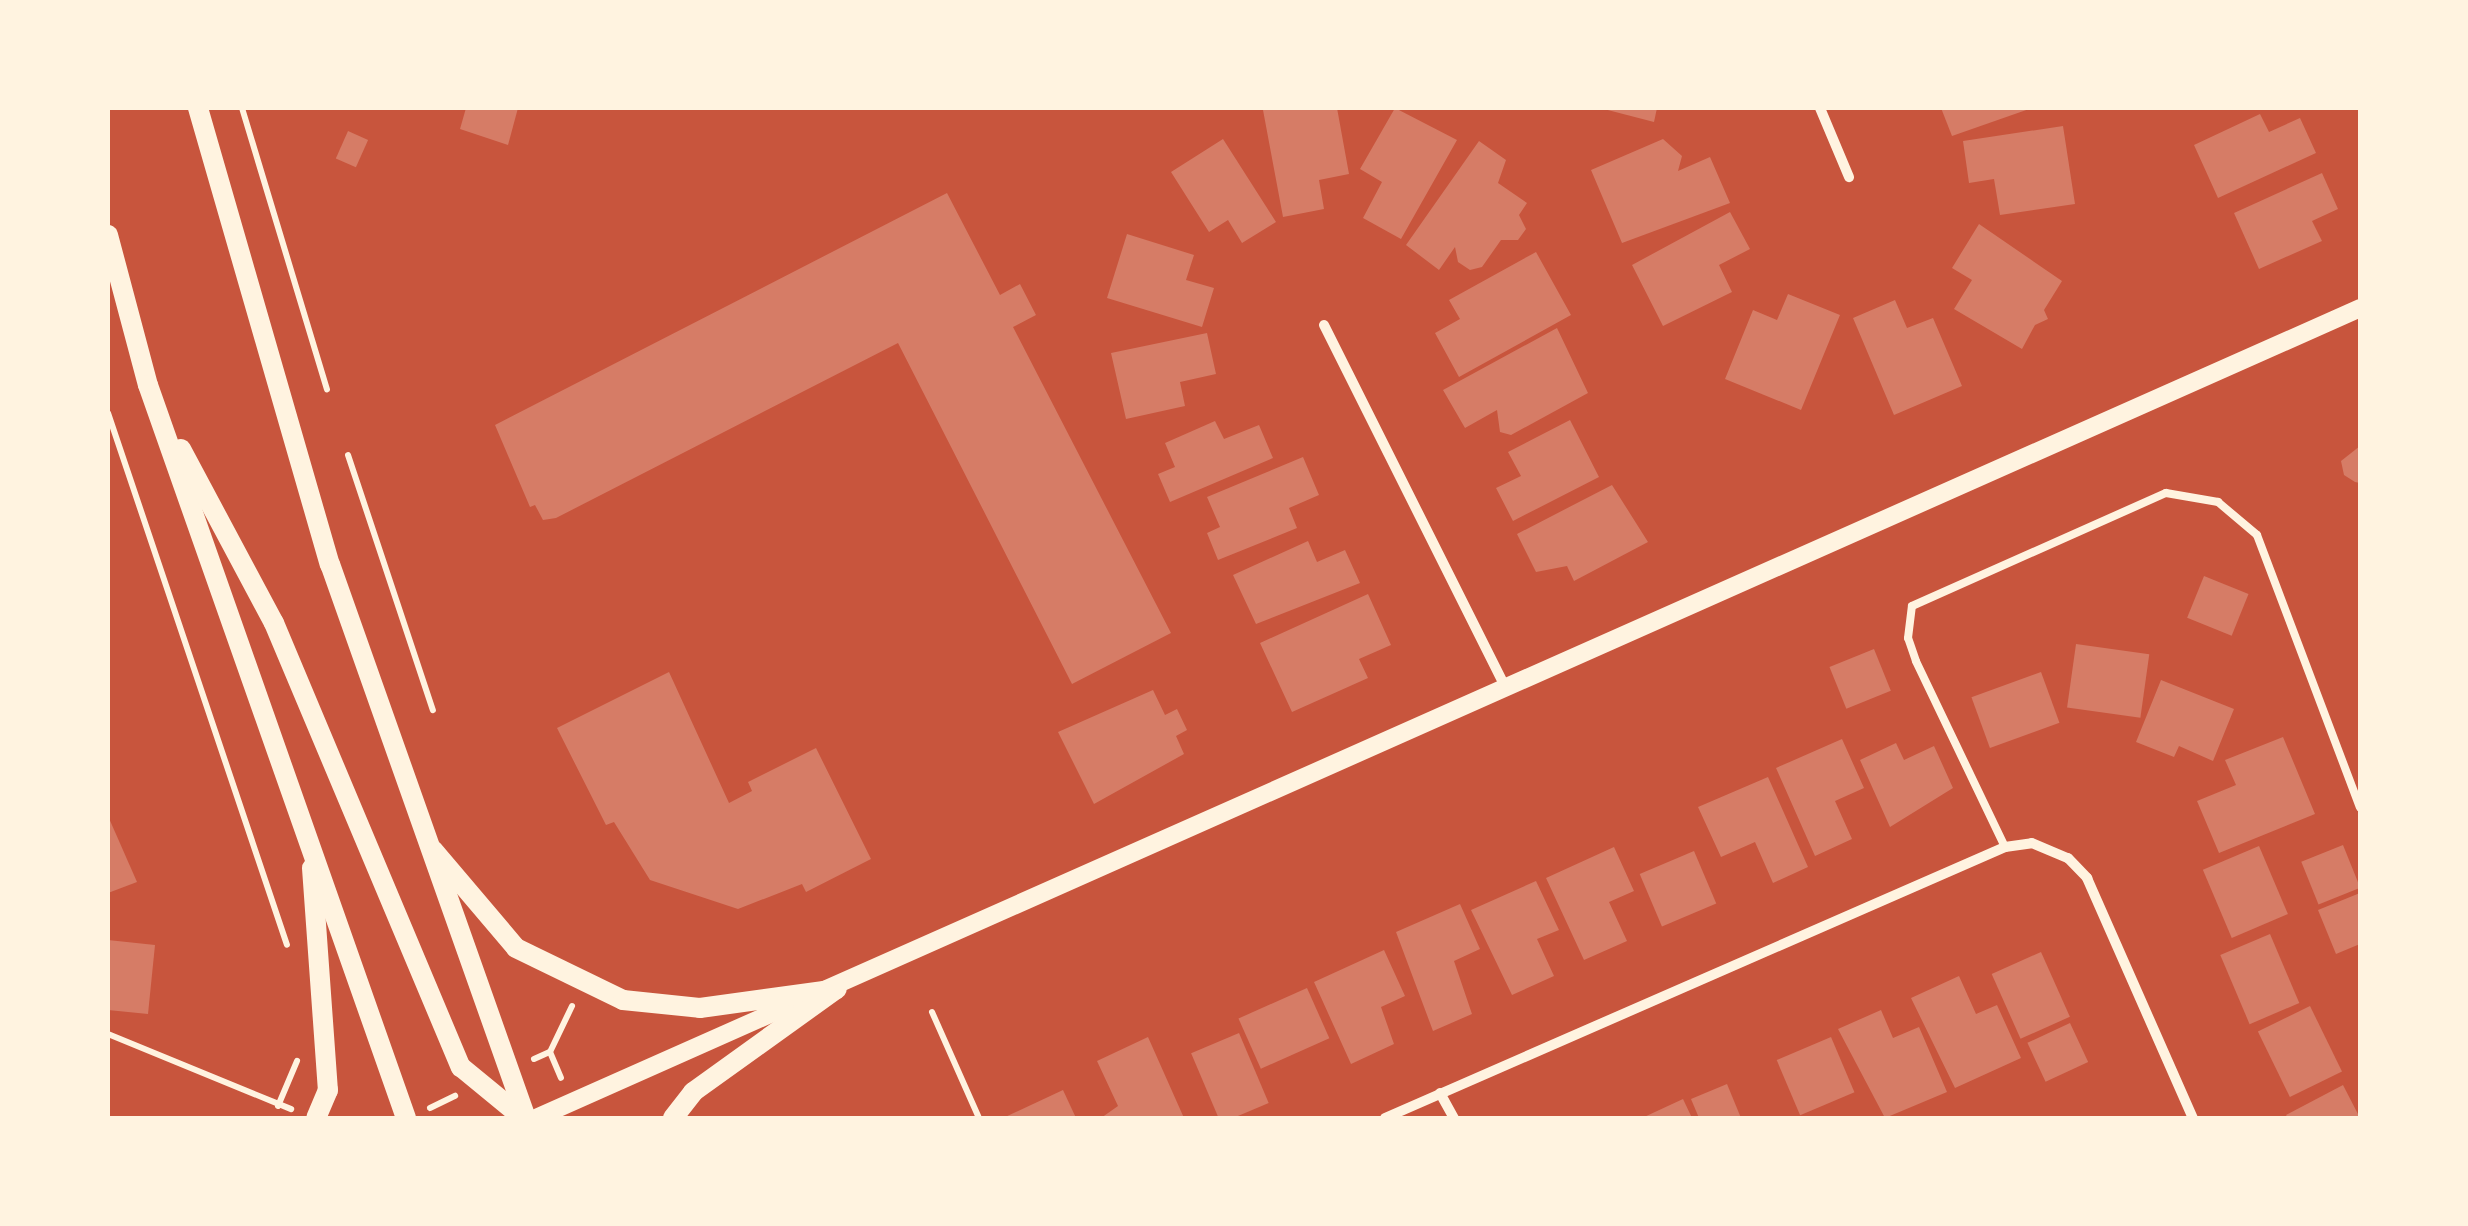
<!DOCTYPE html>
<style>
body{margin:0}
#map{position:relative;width:2468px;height:1226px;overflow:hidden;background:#c8553d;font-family:"Varela Round",sans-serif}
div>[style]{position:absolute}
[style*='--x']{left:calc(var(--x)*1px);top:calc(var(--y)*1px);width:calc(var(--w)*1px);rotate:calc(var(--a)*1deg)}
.building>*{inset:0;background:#d67c66;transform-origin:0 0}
.path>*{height:6px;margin:-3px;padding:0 3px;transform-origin:3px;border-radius:3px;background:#fff3e0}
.service>*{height:8px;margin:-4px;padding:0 4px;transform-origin:4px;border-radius:4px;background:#fff3e0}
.minor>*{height:10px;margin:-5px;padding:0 5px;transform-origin:5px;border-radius:5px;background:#fff3e0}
.tertiary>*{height:18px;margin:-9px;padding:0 9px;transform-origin:9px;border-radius:9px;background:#fff3e0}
.secondary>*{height:20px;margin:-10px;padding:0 10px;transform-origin:10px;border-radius:10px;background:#fff3e0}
span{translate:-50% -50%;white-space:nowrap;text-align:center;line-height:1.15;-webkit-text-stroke:10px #fff3e0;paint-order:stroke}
.frame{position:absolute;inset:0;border:110px solid #fff3e0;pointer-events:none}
</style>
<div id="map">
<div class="building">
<div style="clip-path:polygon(466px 108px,518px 108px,508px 145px,460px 129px)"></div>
<div style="clip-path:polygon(1277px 108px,1337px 108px,1349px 174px,1319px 180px,1324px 209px,1283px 217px,1263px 110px)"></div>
<div style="clip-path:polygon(1395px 108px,1457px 140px,1401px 239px,1363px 218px,1382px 182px,1360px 169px)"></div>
<div style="clip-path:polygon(1600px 108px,1657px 108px,1654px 122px)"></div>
<div style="clip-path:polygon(1941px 108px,2032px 108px,1952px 136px)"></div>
<div style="clip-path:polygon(2260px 114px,2269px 132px,2300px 118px,2316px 153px,2218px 198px,2194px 145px)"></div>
<div style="clip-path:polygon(2063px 126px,2075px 204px,2000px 215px,1994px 179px,1969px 183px,1963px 141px)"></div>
<div style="left:348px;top:131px;width:22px;height:30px;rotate:24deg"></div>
<div style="clip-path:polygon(1223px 139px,1276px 222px,1242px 243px,1228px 220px,1209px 232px,1171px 172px)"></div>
<div style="clip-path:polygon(1663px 139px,1682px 156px,1678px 171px,1710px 157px,1730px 203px,1622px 243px,1591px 170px)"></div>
<div style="clip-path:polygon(1479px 141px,1506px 160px,1498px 183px,1527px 203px,1519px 215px,1526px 229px,1518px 240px,1501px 240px,1482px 267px,1470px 270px,1458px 262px,1455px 247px,1439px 270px,1406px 245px)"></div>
<div style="clip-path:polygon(2322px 173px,2338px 209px,2312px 221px,2322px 241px,2259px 269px,2234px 213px)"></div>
<div style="clip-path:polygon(947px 193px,1000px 295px,1020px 284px,1036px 315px,1013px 327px,1171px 633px,1072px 684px,898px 343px,556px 518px,543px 520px,535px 505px,530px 507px,495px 425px)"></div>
<div style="clip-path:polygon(1730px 212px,1750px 249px,1719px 265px,1732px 292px,1663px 326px,1632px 265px)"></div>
<div style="clip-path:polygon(1979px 224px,2062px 281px,2044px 310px,2048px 319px,2035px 325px,2022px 349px,1954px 309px,1972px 280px,1952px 268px)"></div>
<div style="clip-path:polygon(1127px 234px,1194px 255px,1186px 280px,1214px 288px,1202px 327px,1107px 298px)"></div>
<div style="clip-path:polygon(1536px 252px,1571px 315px,1459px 377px,1435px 333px,1460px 319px,1449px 300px)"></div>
<div style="clip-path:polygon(1788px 294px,1840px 315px,1801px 410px,1725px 379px,1753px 310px,1777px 320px)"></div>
<div style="clip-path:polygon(1895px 300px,1907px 328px,1933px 318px,1962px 386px,1894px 415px,1853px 318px)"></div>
<div style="clip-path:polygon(1557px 328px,1588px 393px,1511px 435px,1500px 432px,1497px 410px,1465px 428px,1443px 390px)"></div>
<div style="clip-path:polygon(1207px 333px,1216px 374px,1180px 382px,1185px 406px,1126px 419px,1111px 353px)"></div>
<div style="clip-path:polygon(1570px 420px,1599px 477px,1513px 521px,1496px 488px,1521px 476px,1508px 452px)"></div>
<div style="clip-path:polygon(1215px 421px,1224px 439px,1259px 425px,1273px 458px,1170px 502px,1158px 474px,1175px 467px,1165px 443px)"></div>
<div style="clip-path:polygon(2360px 446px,2360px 483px,2355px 482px,2344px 475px,2341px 461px)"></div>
<div style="clip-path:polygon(1303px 457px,1319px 495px,1289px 508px,1297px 528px,1218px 560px,1207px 533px,1220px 527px,1207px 497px)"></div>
<div style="clip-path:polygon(1612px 485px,1648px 542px,1574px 581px,1567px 566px,1536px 572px,1517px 534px)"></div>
<div style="clip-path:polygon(1308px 541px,1317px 562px,1345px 550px,1360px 583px,1256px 624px,1233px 575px)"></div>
<div style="left:2204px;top:576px;width:48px;height:45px;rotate:22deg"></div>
<div style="clip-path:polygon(1368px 594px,1391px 645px,1359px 659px,1368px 678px,1292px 712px,1260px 643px)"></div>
<div style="left:2076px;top:644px;width:74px;height:64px;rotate:8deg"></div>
<div style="left:1874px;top:649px;width:45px;height:48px;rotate:68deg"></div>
<div style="clip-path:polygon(669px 672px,729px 803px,752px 791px,748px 782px,816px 748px,871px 859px,806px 892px,802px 884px,738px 909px,650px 880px,614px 822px,606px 825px,557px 728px)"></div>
<div style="left:2041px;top:672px;width:54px;height:74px;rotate:70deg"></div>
<div style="clip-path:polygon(2161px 680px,2234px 709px,2213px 761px,2179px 746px,2174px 757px,2136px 742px)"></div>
<div style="clip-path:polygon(1153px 690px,1165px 715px,1177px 709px,1187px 730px,1176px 736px,1184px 754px,1094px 804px,1058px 732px)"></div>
<div style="clip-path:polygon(2283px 737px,2315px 814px,2219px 853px,2197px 801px,2236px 785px,2225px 760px)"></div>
<div style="clip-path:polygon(1842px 739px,1864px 788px,1835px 801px,1852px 839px,1815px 856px,1776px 768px)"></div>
<div style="clip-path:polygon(1896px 743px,1904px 760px,1934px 746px,1953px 788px,1890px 827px,1860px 760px)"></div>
<div style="clip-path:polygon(1768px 777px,1808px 867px,1773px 883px,1755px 842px,1721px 857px,1698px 807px)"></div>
<div style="clip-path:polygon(108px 816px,137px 882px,108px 893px)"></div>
<div style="left:2343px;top:845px;width:46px;height:45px;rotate:68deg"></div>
<div style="left:2259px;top:846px;width:74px;height:61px;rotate:67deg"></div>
<div style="clip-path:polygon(1614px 847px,1634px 891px,1609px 902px,1627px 941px,1584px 960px,1546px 878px)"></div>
<div style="left:1694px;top:851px;width:57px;height:59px;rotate:67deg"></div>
<div style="clip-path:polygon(1536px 881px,1559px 930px,1537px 939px,1554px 976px,1512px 995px,1471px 910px)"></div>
<div style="clip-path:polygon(2360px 893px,2360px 944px,2336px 954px,2318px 910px)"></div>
<div style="clip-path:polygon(1460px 904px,1480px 949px,1454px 961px,1472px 1014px,1433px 1031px,1396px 932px)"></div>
<div style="left:2270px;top:934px;width:75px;height:54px;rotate:67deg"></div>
<div style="clip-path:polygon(108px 940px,155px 945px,148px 1014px,108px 1010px)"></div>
<div style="clip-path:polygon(1384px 950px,1405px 996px,1381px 1007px,1394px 1044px,1351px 1064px,1314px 982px)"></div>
<div style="left:2041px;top:952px;width:71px;height:54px;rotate:66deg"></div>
<div style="clip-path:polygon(1959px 976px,1976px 1014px,1997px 1005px,2021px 1058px,1955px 1088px,1911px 998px)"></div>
<div style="left:1307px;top:988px;width:55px;height:75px;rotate:66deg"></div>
<div style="left:2310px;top:1006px;width:73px;height:58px;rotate:64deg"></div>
<div style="clip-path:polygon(1881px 1010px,1893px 1038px,1919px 1027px,1947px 1092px,1885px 1118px,1838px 1029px)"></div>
<div style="left:2070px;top:1023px;width:43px;height:47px;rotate:65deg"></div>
<div style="left:1239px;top:1033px;width:76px;height:52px;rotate:67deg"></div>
<div style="clip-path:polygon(1148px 1037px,1184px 1118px,1101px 1118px,1118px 1106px,1097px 1061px)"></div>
<div style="left:1831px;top:1037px;width:60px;height:59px;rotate:67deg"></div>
<div style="clip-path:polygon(1727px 1084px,1741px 1118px,1699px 1118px,1691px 1099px)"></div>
<div style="clip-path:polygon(2343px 1085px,2360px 1118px,2288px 1118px,2286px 1115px)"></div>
<div style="clip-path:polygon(1063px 1090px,1076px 1118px,1003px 1118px)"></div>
<div style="clip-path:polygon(1683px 1099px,1692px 1118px,1642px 1118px)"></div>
</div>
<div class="path">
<div style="--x:242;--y:108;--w:294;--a:73.2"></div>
<div style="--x:108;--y:413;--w:561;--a:71.4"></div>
<div style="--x:348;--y:455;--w:269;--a:71.6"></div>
<div style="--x:932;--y:1012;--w:116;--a:66.1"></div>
<div style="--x:108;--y:1034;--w:198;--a:22.3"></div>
<div style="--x:550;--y:1052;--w:28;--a:67"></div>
<div style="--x:534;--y:1059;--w:17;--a:-24"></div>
<div style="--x:550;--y:1052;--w:51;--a:-64.4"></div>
<div style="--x:278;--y:1106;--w:49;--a:-67.1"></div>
<div style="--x:430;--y:1108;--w:28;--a:-26"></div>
</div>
<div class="service">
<div style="--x:2005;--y:847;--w:206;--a:-115.6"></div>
<div style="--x:1916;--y:661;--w:24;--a:-109"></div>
<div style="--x:1908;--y:638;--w:32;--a:-83"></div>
<div style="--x:1912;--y:606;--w:278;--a:-24"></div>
<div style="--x:2166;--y:493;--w:53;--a:9.8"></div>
<div style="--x:2218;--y:502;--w:51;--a:40.2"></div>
<div style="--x:2257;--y:535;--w:291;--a:69.3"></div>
</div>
<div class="minor">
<div style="--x:1820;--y:108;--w:75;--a:67.2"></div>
<div style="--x:1324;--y:325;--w:406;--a:63.4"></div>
<div style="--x:1440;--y:1093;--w:29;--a:61"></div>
<div style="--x:1385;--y:1118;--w:677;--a:-23.61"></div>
<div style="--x:2005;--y:847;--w:27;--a:-8"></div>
<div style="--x:2032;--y:843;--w:39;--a:23"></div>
<div style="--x:2068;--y:858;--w:28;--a:46"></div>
<div style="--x:2087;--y:878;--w:262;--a:66.2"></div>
</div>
<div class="tertiary">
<div style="--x:536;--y:1118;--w:1996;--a:-23.94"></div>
</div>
<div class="secondary">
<div style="--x:198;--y:108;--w:475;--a:73.9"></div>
<div style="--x:330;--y:564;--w:588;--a:70.52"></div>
<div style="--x:108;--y:235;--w:155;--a:75.1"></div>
<div style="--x:148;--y:385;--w:777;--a:70.61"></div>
<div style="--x:181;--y:449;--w:197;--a:61.9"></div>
<div style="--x:274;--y:623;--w:482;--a:67.2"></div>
<div style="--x:461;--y:1067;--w:80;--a:39.4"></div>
<div style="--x:433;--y:850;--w:128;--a:49.7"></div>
<div style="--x:516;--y:948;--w:119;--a:25.9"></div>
<div style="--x:623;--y:1000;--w:77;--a:5.9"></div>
<div style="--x:700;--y:1008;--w:138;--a:-7.9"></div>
<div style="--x:312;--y:868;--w:223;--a:85.9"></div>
<div style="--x:328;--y:1090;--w:30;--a:113"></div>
<div style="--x:673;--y:1118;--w:33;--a:-52"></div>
<div style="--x:693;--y:1092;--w:175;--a:-35.7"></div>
</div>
<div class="frame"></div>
</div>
